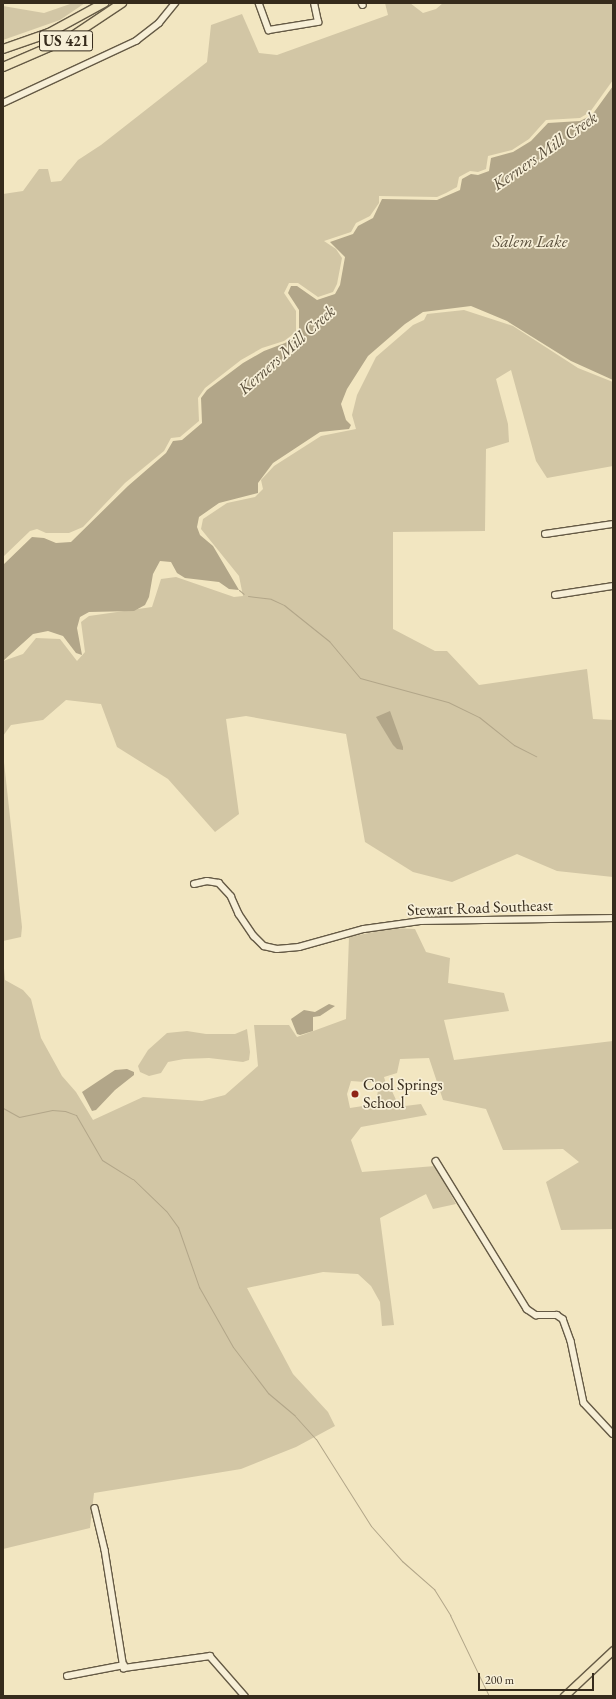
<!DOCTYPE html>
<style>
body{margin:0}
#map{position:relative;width:616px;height:1699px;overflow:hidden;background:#f2e6c1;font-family:"EB Garamond",serif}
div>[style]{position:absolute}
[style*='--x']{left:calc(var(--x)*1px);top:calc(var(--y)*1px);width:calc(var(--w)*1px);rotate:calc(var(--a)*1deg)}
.green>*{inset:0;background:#d2c6a5}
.water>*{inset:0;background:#b2a689}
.stream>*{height:1px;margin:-0.5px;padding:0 0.5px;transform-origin:0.5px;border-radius:0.5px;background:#b2a689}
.roads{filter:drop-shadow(1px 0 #655a45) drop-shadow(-1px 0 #655a45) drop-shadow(0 1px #655a45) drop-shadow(0 -1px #655a45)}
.minor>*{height:5.5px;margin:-2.75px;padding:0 2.75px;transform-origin:2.75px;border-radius:2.75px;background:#f7efd7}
.major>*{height:7px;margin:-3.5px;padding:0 3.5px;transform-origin:3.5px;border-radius:3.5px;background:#f2e6c1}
.highway>*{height:8px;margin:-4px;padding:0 4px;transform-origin:4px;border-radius:4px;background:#f2e6c1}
.dots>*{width:11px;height:11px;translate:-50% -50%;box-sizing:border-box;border:2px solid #f7efd7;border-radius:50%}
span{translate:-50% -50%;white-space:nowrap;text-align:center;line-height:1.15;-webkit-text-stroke:3.5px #f7efd7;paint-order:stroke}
.shield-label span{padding:1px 3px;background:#f7efd7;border:1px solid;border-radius:3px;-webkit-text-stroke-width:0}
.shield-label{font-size:15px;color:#362b1c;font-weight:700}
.street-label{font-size:16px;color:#362b1c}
.poi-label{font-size:16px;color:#362b1c}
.left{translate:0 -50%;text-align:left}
.water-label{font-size:17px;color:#5b503d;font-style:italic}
.frame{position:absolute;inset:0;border:4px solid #362b1c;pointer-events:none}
.scale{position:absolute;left:478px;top:1673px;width:116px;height:18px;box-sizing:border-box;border:2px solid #362b1c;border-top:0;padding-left:5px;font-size:12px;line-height:14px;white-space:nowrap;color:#362b1c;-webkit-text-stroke:3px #f7efd7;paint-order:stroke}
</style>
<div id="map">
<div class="green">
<div style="clip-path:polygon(73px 3px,85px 3px,60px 20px,3px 40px,3px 6px,44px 13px)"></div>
<div style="clip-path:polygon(385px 3px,410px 3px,423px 13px,436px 9px,443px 3px,613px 3px,613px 80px,590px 112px,580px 118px,546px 120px,529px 139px,512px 150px,488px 156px,486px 169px,478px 172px,470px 171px,459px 177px,457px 187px,446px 193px,437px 197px,379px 196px,379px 203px,370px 216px,356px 223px,351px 232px,324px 241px,336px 249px,342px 258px,337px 284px,333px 292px,318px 297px,298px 283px,289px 283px,284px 293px,296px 311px,296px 332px,284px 341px,262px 348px,241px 360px,205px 388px,198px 398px,199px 421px,180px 437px,171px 438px,164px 451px,125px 483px,83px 527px,69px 533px,46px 533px,37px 529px,30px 531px,3px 557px,3px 194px,23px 191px,39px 169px,48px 169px,51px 182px,61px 181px,78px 160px,101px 145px,207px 62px,211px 25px,242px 14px,259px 53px,277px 55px,388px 15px)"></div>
<div style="clip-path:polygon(464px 310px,513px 326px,578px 368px,613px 382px,613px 466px,547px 478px,536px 461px,511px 370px,496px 379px,508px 424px,509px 442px,486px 449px,485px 531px,393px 532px,393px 629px,435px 651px,447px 651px,479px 685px,587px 669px,593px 719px,613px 720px,613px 877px,557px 871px,517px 854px,452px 882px,413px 872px,365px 842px,346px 734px,246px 716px,226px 719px,239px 814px,215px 832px,168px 779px,117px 747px,101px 704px,66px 700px,43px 720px,11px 725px,3px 736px,3px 661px,23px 654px,36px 638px,60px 639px,77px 661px,85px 652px,81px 622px,89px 616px,152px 607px,161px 579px,176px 577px,234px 597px,243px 596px,239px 576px,201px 529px,203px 519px,227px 503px,255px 497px,263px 489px,261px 480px,274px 466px,321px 436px,356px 429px,352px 415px,357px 395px,376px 357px,413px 325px,424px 320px,427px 314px)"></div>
<div style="clip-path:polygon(3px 753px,22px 927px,21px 937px,3px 941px)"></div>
<div style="clip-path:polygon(evenodd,394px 928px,415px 929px,426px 952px,450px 958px,448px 983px,504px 993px,509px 1011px,444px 1020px,454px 1060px,613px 1041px,613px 1229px,561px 1230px,546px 1182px,579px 1162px,563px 1149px,503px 1150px,486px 1109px,443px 1100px,429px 1058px,400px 1059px,397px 1073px,384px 1077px,387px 1087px,391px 1089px,397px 1102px,405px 1106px,421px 1104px,427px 1115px,361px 1127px,351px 1140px,362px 1172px,435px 1166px,456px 1204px,433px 1209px,426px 1194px,380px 1218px,394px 1325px,382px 1326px,380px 1302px,371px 1286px,358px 1274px,323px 1272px,247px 1288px,293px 1374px,328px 1412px,335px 1426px,296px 1447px,241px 1469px,94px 1493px,90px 1528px,3px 1549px,3px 956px,5px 980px,23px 990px,31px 999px,41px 1038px,62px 1076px,76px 1092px,93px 1120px,143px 1097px,202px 1101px,225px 1095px,258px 1066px,254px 1025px,289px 1025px,297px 1037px,346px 1019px,349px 937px,394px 928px,351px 1081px,379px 1083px,376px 1104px,350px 1108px,347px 1094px,351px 1081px)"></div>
<div style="clip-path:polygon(247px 1029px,250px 1052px,249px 1060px,243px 1062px,209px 1058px,184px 1059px,168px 1062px,161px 1073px,149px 1076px,140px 1072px,138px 1066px,148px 1050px,167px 1033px,187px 1031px,206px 1034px,235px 1034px)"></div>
</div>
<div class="water">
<div style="clip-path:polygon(613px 86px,613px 380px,571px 361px,507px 321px,471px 306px,423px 312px,405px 324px,368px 356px,347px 389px,341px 404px,346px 420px,351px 425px,349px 429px,320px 432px,273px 463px,258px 483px,258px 493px,219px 503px,199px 517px,197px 527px,200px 535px,213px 546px,239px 590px,229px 589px,219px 582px,185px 578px,177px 573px,171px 562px,160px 561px,153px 574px,149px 597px,145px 605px,134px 611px,89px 612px,80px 617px,77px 628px,82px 655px,76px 653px,63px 636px,48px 631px,33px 634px,3px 661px,3px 565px,32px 537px,44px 538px,56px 543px,71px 542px,128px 486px,166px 453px,173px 441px,182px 440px,202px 423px,201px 398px,207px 390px,243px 363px,264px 351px,285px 343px,299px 334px,299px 310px,288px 293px,291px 286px,297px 286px,317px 300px,335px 294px,340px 285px,345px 257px,330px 242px,353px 234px,358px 226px,373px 218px,382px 199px,437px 200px,460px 190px,462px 179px,471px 174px,478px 175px,489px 171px,491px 158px,513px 152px,531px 141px,548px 123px,580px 121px,592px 115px)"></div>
<div style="clip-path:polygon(390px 711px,403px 747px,403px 750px,397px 749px,393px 745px,376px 717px)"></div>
<div style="clip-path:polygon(329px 1004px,335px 1006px,320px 1016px,313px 1017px,313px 1031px,300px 1035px,297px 1034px,291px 1019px,304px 1010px,315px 1012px)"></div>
<div style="clip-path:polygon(127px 1069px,134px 1072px,134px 1075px,115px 1090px,96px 1110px,92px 1111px,82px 1092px,115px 1070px)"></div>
</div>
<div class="stream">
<div style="--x:613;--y:3;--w:2;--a:90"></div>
<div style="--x:239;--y:590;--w:6;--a:39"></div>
<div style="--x:248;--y:596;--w:23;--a:7"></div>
<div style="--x:271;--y:599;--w:14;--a:25"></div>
<div style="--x:284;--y:605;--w:58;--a:38.7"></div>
<div style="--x:329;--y:641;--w:48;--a:50"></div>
<div style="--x:360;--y:678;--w:91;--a:15.3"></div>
<div style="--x:448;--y:702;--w:34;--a:26"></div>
<div style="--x:479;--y:717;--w:45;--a:38.7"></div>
<div style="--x:514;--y:745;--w:25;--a:27"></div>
<div style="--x:3;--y:1108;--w:18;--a:29"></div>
<div style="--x:19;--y:1117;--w:34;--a:-12"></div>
<div style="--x:52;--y:1110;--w:13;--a:4"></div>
<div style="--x:65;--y:1111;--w:12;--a:20"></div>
<div style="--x:76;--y:1115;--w:52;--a:60"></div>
<div style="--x:102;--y:1160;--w:36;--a:32"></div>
<div style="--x:133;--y:1179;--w:47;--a:44.1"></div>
<div style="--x:167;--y:1212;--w:19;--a:54"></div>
<div style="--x:178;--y:1227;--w:64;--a:70.7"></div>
<div style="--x:199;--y:1287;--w:69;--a:60.5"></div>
<div style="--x:233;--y:1347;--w:58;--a:52.7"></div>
<div style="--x:268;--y:1393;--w:35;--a:40"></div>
<div style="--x:295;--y:1416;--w:31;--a:48"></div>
<div style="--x:316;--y:1439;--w:103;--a:57.7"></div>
<div style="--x:371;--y:1526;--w:47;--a:48.5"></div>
<div style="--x:402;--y:1561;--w:43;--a:41.2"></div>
<div style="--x:434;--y:1589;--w:31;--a:58"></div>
<div style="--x:450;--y:1615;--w:90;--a:64.3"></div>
</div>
<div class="roads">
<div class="minor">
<div style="--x:259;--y:3;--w:29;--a:70"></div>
<div style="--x:269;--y:30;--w:50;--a:-9.3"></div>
<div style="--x:318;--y:22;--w:19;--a:-102"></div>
<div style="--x:362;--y:3;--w:2;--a:63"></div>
<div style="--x:3;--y:103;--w:147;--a:-25"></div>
<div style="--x:136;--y:41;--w:29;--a:-38"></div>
<div style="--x:159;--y:23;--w:26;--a:-51"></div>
<div style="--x:545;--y:534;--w:69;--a:-8.4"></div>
<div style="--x:555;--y:595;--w:59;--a:-8.8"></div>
<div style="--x:194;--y:884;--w:13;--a:-13"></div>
<div style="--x:207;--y:881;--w:12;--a:9"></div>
<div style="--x:219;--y:883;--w:18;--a:47"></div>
<div style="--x:231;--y:896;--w:20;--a:66"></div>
<div style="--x:239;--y:914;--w:27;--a:56"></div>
<div style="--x:254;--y:936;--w:14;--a:45"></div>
<div style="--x:264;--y:946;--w:13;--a:13"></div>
<div style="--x:277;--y:949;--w:22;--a:-5"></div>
<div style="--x:299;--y:947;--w:67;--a:-15.5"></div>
<div style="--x:364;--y:929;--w:58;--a:-8"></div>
<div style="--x:421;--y:921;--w:192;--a:-0.9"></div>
<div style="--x:436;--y:1161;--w:174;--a:58.4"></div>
<div style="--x:527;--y:1309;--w:11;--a:34"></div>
<div style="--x:536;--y:1315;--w:21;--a:0"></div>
<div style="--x:557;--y:1315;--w:7;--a:34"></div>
<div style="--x:563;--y:1319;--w:23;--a:70"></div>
<div style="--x:571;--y:1341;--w:63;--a:78.2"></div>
<div style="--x:584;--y:1403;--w:42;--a:46.9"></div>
<div style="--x:95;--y:1508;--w:43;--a:76.6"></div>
<div style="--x:105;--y:1550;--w:120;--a:80.9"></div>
<div style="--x:124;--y:1668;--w:87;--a:-7.9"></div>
<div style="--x:210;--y:1656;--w:53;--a:48.8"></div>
<div style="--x:67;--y:1676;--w:58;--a:-10.9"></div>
</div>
<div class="major">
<div style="--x:564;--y:1696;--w:67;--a:-43.2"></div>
</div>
<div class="highway">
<div style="--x:3;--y:49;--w:49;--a:-19.2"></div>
<div style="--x:49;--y:33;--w:63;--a:-28.6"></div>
<div style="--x:3;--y:67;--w:71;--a:-23.3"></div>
<div style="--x:68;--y:39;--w:65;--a:-33.7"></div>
</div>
</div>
<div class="dots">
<div style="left:355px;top:1094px;background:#8f2418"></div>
</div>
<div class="shield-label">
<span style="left:66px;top:41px">US 421</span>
</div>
<div class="street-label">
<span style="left:480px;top:908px;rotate:-2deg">Stewart Road Southeast</span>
</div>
<div class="poi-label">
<span class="left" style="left:363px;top:1094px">Cool Springs<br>School</span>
</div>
<div class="water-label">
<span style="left:545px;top:151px;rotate:-35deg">Kerners Mill Creek</span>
<span style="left:530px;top:242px">Salem Lake</span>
<span style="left:287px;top:350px;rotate:-42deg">Kerners Mill Creek</span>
</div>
<div class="frame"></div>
<div class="scale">200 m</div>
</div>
